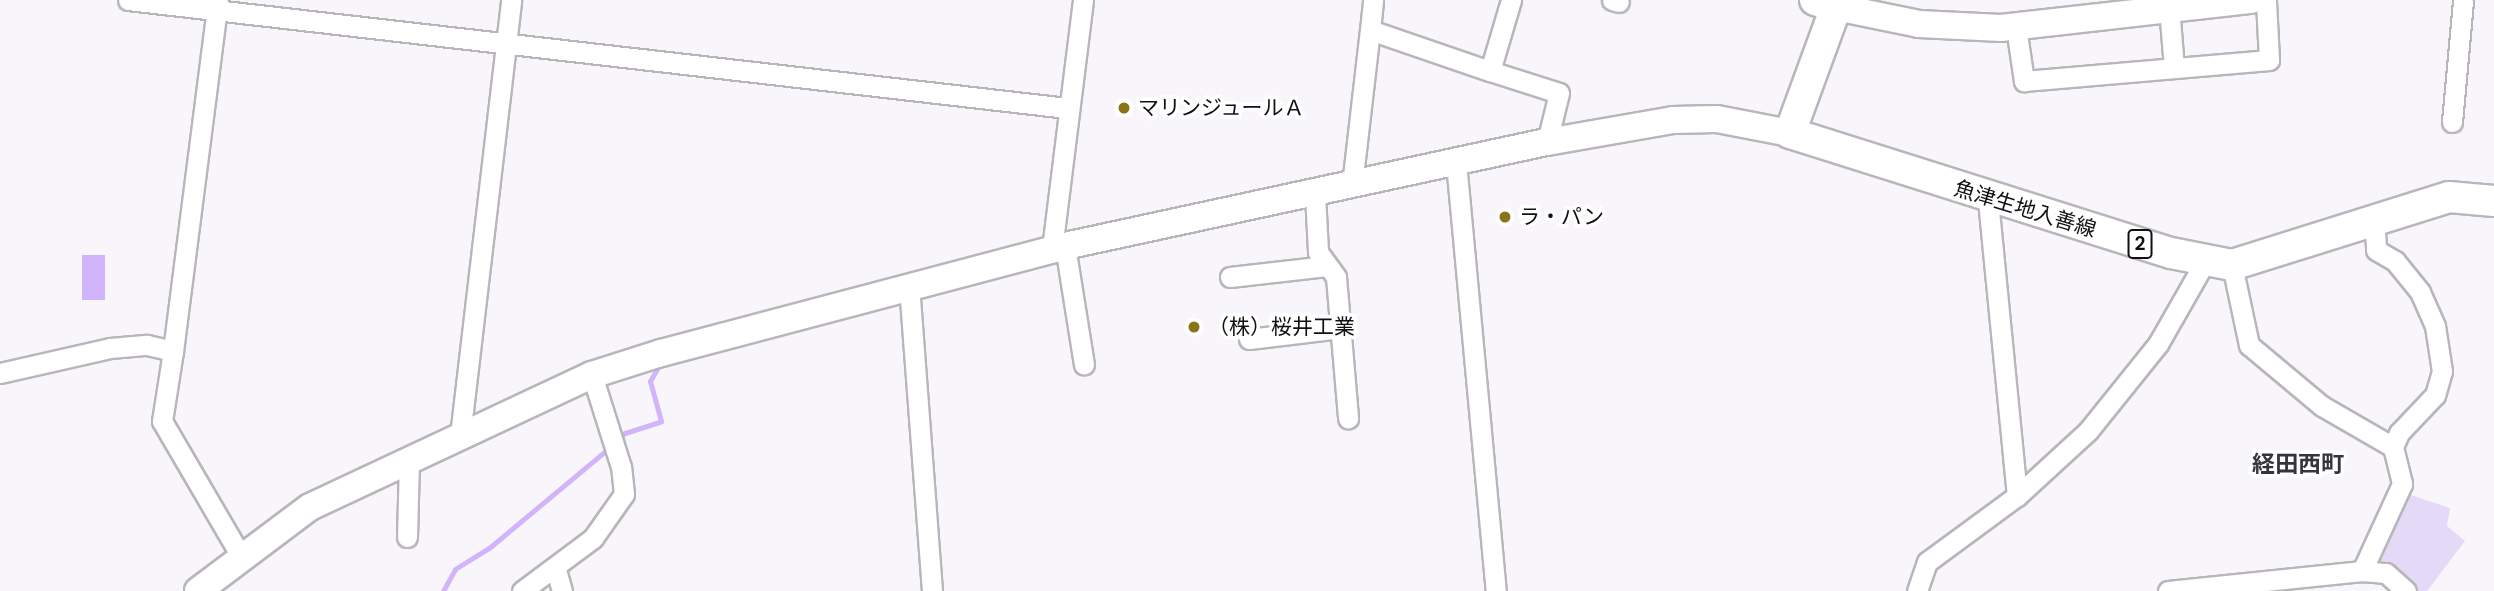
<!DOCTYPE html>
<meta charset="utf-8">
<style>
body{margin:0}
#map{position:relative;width:2494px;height:591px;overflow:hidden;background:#f8f6fb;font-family:"DM Sans","Noto Sans JP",sans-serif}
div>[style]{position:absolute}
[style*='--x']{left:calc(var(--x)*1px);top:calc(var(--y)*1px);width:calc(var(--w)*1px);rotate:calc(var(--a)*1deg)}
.green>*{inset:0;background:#e4d9f6}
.water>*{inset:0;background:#d2b4fb;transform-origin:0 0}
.stream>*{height:5px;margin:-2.5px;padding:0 2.5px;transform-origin:2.5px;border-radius:2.5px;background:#d2b4fb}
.roads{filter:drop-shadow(2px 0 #b8b6bb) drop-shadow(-2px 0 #b8b6bb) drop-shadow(0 2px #b8b6bb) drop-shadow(0 -2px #b8b6bb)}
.street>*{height:19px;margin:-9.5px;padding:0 9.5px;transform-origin:9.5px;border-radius:9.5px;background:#fff}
.secondary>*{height:26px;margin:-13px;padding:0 13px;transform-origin:13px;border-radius:13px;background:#fff}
.primary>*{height:30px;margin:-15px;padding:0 15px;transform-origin:15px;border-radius:15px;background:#fff}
.dots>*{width:19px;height:19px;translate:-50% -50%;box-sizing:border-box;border:4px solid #fff;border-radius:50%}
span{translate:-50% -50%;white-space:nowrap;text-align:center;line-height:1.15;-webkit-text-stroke:7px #fff;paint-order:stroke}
.shield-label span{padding:2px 5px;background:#fff;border:2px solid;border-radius:5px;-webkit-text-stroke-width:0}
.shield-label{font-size:19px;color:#100f11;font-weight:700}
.poi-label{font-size:21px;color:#100f11}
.left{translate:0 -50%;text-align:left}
.street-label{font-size:21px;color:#100f11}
.neighbourhood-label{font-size:23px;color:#363539;font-weight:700}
</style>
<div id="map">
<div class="green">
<div style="clip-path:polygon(2405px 493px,2450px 508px,2447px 526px,2465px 541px,2427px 591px,2410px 591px,2370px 564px)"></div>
</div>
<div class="water">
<div style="left:82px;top:255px;width:23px;height:45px"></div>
</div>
<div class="stream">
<div style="--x:616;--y:441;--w:12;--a:-42"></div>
<div style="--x:625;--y:433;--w:38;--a:-18"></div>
<div style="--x:661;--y:421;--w:41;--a:-105.4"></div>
<div style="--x:650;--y:381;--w:16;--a:-60"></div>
<div style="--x:443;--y:591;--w:25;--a:-61"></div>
<div style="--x:455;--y:569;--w:40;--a:-32"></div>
<div style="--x:489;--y:548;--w:156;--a:-39.8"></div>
</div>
<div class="roads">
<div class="street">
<div style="--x:128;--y:0;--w:945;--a:6.56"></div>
<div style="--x:1612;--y:0;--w:7;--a:16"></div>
<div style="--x:2169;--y:7;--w:61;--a:85.3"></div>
<div style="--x:2016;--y:27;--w:55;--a:81.6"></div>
<div style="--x:2024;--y:81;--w:246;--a:-4.9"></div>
<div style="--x:2269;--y:60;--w:60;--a:-92.9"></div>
<div style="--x:1370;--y:30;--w:30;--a:-84"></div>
<div style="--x:1490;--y:71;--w:72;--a:17.7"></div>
<div style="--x:1559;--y:93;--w:50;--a:103.8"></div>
<div style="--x:2452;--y:122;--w:122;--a:-84.8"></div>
<div style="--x:1456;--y:162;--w:431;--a:84.7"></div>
<div style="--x:1352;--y:185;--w:156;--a:-83.4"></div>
<div style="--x:1370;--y:30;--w:127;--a:18.9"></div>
<div style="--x:1490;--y:71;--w:74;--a:-73.5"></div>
<div style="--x:1315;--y:194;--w:58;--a:87"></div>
<div style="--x:1318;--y:252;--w:31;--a:54"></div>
<div style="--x:1336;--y:277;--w:142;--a:85.1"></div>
<div style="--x:2374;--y:218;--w:32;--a:86"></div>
<div style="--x:2376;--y:250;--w:22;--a:30"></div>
<div style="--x:2395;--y:261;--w:40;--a:51"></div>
<div style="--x:2420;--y:292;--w:37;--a:66"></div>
<div style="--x:2435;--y:326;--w:46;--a:81.2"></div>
<div style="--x:2442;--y:371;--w:25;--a:106"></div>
<div style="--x:2435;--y:395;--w:52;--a:133.5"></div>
<div style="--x:2399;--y:433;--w:15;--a:113"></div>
<div style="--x:1065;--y:246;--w:120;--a:80.9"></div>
<div style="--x:1052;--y:249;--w:251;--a:-82.9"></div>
<div style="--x:2232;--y:265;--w:82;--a:78"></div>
<div style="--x:2249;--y:345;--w:95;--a:39.9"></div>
<div style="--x:2322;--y:406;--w:82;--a:30"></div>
<div style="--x:2393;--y:447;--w:38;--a:76"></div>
<div style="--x:2402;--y:484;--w:96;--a:114.7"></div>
<div style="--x:1230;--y:277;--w:97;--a:-6.5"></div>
<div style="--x:909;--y:285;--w:307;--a:85.7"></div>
<div style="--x:1249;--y:339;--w:92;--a:-6.9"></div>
<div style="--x:173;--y:351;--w:353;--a:-82.7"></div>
<div style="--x:0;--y:373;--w:113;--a:-12.8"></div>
<div style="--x:110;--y:348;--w:37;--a:-5"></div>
<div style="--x:147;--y:345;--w:27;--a:13"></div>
<div style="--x:173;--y:351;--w:71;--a:98.9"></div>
<div style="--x:162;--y:421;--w:156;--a:59.7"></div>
<div style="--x:460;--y:436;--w:439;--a:-83.3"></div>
<div style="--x:2017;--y:496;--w:96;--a:-42.5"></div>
<div style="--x:2088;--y:431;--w:112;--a:-51.2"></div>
<div style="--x:2158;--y:344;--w:97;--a:-60.3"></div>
<div style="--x:407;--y:537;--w:77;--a:-88.5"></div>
<div style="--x:556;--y:570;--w:22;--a:74"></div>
<div style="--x:522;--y:591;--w:89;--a:-36.7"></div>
<div style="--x:593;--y:538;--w:54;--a:-54.8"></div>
<div style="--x:624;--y:494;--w:27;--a:-96"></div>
<div style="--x:621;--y:467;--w:96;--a:-107.5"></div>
<div style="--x:1917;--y:591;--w:31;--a:-71"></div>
<div style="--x:1927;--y:562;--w:112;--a:-36.3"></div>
<div style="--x:2017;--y:496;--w:298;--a:-95.6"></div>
<div style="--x:2168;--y:591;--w:195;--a:-5.9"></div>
<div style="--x:2362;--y:571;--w:24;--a:5"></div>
<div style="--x:2386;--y:573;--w:27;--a:42"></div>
</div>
<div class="secondary">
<div style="--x:1836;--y:7;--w:85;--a:11.6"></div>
<div style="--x:1919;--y:24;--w:82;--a:2.8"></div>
<div style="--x:2001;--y:28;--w:252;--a:-6.4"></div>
<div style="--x:198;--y:591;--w:140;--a:-36.9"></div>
<div style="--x:310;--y:507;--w:311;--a:-25.1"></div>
<div style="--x:592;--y:375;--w:72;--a:-17.7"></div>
<div style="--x:661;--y:353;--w:418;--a:-14.8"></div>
<div style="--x:1065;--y:246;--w:493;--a:-12.2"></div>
<div style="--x:1547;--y:142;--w:128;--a:-9.9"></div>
<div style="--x:1673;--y:120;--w:44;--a:-1.3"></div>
<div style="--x:1717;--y:119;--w:74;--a:10.9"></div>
</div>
<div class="primary">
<div style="--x:1815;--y:0;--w:22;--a:18"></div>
<div style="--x:1836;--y:7;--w:134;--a:110.1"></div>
<div style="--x:1790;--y:133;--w:399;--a:17.5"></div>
<div style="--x:2171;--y:253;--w:62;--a:11.1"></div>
<div style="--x:2232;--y:265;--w:227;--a:-17.4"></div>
<div style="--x:2449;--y:197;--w:45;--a:5.1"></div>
</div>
</div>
<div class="dots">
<div style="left:1124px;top:108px;background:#8b7417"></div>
<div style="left:1505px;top:217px;background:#8b7417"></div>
<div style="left:1194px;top:327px;background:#8b7417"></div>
</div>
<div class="shield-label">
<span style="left:2140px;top:244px">2</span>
</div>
<div class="poi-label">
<span class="left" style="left:1138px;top:108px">マリンジュールＡ</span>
<span class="left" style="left:1519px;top:217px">ラ・パン</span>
<span class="left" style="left:1208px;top:327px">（株）桜井工業</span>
</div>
<div class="street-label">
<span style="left:2025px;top:209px;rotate:17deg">魚津生地入善線</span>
</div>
<div class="neighbourhood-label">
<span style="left:2298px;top:464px">経田西町</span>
</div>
</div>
